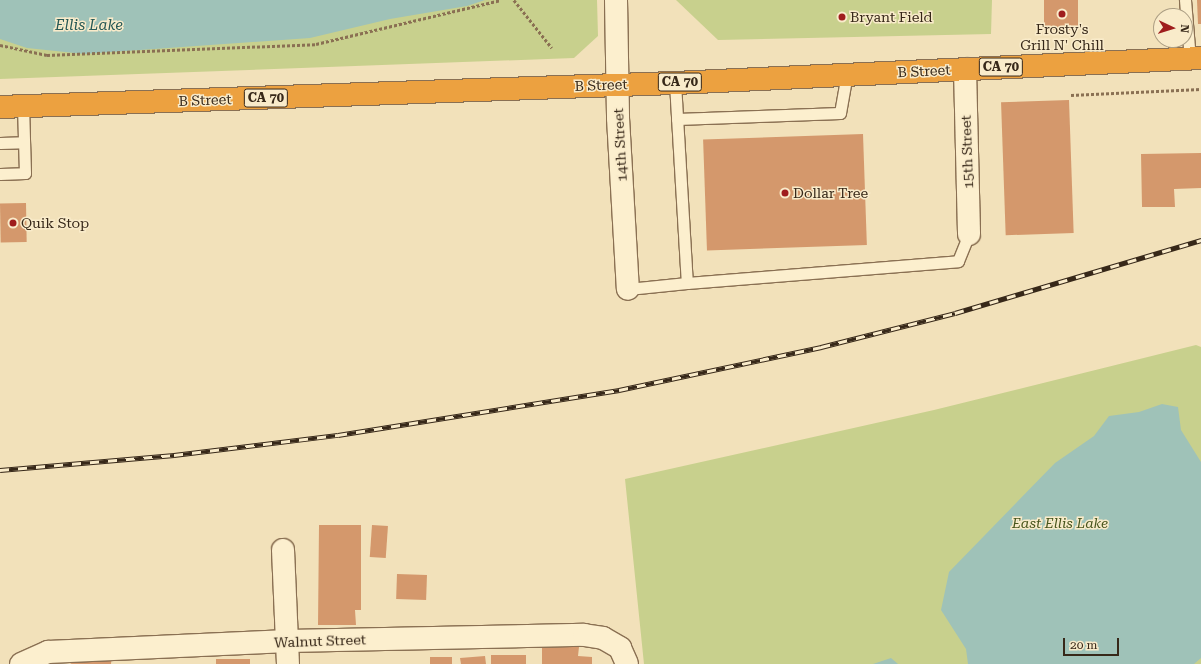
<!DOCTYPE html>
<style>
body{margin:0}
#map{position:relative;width:1201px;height:664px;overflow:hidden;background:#f2e1ba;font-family:"Roboto Serif",serif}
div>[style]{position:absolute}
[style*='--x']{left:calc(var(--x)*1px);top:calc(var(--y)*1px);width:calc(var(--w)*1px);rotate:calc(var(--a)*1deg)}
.green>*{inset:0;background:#c8d08d}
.water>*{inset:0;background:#9fc2b8}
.building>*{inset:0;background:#d4986c;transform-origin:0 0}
.path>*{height:2.5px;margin-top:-1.25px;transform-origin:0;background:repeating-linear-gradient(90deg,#8a7053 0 3px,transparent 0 5px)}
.roads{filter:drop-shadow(1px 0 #8a7053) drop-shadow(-1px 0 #8a7053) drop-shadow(0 1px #8a7053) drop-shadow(0 -1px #8a7053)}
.lane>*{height:11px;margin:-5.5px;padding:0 5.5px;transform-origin:5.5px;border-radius:5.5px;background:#fcefce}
.street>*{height:22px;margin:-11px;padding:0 11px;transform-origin:11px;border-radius:11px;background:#fcefce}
.highway>*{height:22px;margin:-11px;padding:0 11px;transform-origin:11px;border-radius:11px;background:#eca140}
.rail>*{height:4.5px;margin-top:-2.25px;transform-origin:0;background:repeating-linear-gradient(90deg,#f9ebca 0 9px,#372819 0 18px);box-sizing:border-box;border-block:1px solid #372819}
.dots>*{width:11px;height:11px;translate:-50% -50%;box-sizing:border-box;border:2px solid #f9ebca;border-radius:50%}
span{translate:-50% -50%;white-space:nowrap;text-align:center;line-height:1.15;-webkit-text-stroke:3px #f9ebca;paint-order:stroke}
.shield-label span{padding:1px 3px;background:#f9ebca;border:1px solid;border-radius:3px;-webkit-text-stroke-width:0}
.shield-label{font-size:13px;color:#372819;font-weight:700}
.poi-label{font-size:14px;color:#372819}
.left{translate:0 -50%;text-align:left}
.street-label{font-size:14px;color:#372819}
.park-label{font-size:14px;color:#48561e;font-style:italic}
.water-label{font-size:15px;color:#275956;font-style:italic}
.north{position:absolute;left:1153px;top:8px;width:40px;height:40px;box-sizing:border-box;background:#f9ebca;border:1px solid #ab9d83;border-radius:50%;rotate:94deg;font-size:11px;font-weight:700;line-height:16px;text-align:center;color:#372819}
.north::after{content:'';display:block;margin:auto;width:14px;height:18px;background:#9f1d1d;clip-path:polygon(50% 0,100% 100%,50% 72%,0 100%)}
.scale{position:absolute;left:1063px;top:638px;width:56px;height:18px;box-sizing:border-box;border:2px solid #372819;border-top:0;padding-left:5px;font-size:12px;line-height:14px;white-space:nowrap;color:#372819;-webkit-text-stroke:3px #f9ebca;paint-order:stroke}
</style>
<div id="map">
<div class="green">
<div style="clip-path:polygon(0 0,597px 0,598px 36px,574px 58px,0 79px)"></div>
<div style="clip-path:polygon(676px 0,992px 0,991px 34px,718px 40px)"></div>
<div style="clip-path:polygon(1196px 345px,1201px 347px,1201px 664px,644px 664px,625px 479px,934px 410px)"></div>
</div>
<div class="water">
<div style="clip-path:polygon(0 0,485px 0,467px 6px,390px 19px,310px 38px,84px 54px,27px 48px,0 39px)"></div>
<div style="clip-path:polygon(1162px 404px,1178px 407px,1181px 430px,1201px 462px,1201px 658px,1194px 664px,968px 664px,966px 649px,941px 610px,949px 572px,1055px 463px,1094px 436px,1109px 416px,1139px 412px)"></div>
<div style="clip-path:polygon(891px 658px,898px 664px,873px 664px)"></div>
</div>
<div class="building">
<div style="left:1044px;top:0;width:34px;height:30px"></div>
<div style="clip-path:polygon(1197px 0,1201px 0,1201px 24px,1198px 24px)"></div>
<div style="left:1069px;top:100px;width:133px;height:68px;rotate:88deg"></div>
<div style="left:863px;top:134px;width:111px;height:160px;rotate:88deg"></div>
<div style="clip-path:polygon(1201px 153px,1201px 188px,1174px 189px,1175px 207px,1142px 207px,1141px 154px)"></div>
<div style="left:26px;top:203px;width:39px;height:26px;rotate:89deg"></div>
<div style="clip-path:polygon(319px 525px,361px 525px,361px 610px,355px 610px,356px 625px,318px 625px)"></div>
<div style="left:372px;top:525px;width:16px;height:32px;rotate:4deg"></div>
<div style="left:397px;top:574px;width:30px;height:25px;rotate:2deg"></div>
<div style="clip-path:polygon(542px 646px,579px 647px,578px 656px,592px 657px,592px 664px,542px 664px)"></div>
<div style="clip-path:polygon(88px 652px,112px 652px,111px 664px,70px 664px)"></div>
<div style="left:491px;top:655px;width:35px;height:9px"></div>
<div style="clip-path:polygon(485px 656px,486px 664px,461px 664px,460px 658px)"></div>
<div style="left:430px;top:657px;width:22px;height:7px"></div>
<div style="left:216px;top:659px;width:34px;height:5px"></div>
</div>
<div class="path">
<div style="--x:514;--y:0;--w:61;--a:51.6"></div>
<div style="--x:0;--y:45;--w:48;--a:12"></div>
<div style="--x:47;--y:55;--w:269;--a:-2.3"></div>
<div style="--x:316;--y:44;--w:189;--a:-13.4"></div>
<div style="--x:1071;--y:95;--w:130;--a:-2.6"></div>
</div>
<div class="roads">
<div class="lane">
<div style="--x:1185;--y:0;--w:59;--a:85.2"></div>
<div style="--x:675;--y:83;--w:200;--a:86.6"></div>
<div style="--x:687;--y:283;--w:272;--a:-4.6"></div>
<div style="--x:958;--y:261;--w:29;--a:-68"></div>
<div style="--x:677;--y:119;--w:163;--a:-2.1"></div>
<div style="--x:840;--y:113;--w:40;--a:-80"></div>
<div style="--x:0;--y:143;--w:24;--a:-2"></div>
<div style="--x:0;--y:174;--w:25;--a:-2"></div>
<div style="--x:25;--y:173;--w:66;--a:-91.7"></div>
<div style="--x:628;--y:289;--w:59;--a:-5.8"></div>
</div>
<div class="street">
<div style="--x:616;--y:0;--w:118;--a:89"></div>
<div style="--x:618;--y:118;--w:171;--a:86.7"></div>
<div style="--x:965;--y:69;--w:165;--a:88.6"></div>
<div style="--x:283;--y:550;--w:114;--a:87.5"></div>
<div style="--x:21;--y:664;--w:30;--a:-24"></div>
<div style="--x:48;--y:652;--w:240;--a:-2.6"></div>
<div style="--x:288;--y:641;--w:296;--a:-1.2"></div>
<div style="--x:584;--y:635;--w:19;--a:9"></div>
<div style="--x:603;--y:638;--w:20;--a:30"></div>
<div style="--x:620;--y:648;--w:17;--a:66"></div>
</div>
<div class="highway">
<div style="--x:0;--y:107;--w:675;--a:-2.04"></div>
<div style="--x:675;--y:83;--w:527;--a:-2.72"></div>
</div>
</div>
<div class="rail">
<div style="--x:0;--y:470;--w:175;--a:-4.9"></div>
<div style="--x:174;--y:455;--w:165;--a:-7"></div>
<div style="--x:338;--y:435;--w:285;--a:-9.1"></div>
<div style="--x:619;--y:390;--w:207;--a:-12"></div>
<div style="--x:821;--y:347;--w:138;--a:-14.2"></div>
<div style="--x:955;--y:313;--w:257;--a:-16.5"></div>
</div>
<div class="dots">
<div style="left:1062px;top:14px;background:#9f1d1d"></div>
<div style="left:842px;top:17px;background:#9f1d1d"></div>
<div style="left:785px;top:193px;background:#9f1d1d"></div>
<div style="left:13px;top:223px;background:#9f1d1d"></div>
</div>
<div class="shield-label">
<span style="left:1001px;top:67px">CA 70</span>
<span style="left:680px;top:82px">CA 70</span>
<span style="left:266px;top:98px">CA 70</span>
</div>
<div class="poi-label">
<span class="left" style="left:850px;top:17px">Bryant Field</span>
<span style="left:1062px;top:37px">Frosty's<br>Grill N' Chill</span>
<span class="left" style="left:793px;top:193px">Dollar Tree</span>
<span class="left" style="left:21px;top:223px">Quik Stop</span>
</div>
<div class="street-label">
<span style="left:924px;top:71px;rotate:-3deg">B Street</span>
<span style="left:601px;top:85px;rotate:-2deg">B Street</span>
<span style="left:205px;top:100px;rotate:-2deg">B Street</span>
<span style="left:620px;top:145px;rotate:-93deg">14th Street</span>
<span style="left:967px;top:152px;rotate:-92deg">15th Street</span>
<span style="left:320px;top:641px;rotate:-2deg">Walnut Street</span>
</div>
<div class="park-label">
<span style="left:1060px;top:523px">East Ellis Lake</span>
</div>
<div class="water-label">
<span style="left:89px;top:26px">Ellis Lake</span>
</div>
<div class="north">N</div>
<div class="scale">20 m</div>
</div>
